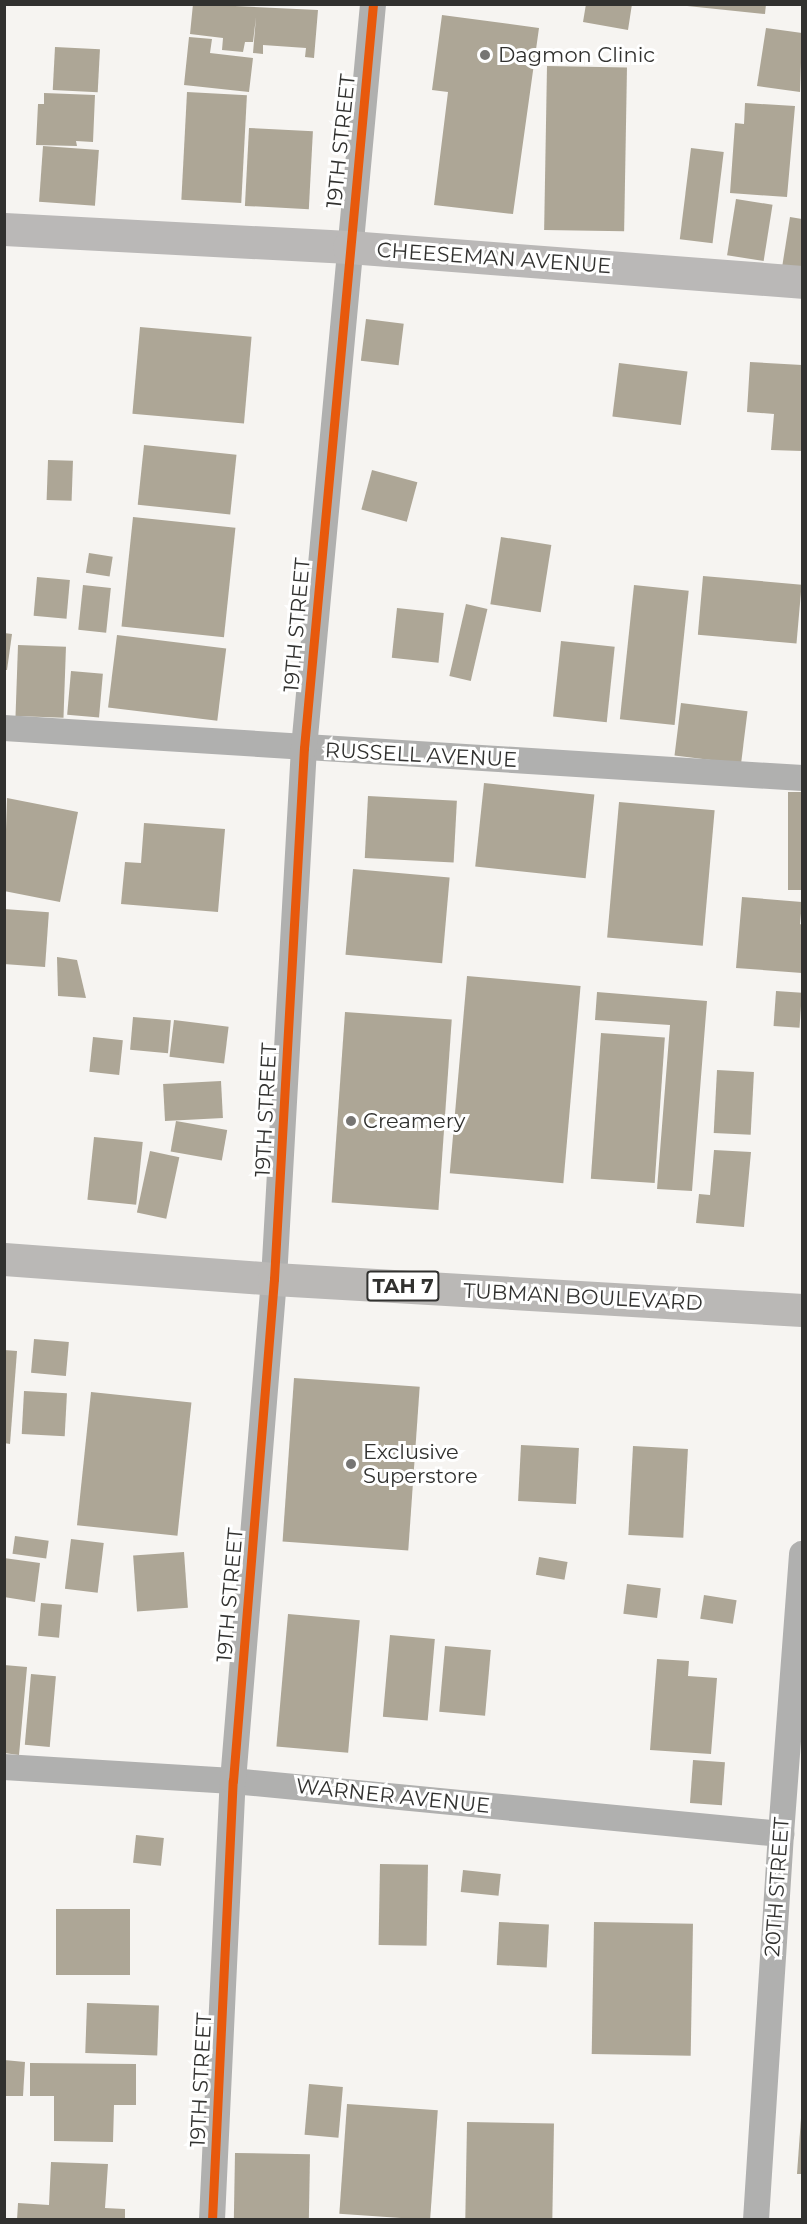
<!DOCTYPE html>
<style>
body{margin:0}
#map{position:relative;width:807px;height:2224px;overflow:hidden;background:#f6f4f1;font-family:Montserrat,sans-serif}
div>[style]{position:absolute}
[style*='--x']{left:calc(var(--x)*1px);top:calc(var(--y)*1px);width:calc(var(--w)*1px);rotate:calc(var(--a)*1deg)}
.building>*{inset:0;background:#ada696;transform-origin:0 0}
.street>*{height:26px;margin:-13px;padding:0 13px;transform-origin:13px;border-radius:13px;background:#b0b0af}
.secondary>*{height:33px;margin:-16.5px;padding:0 16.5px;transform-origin:16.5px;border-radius:16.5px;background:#bab8b7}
.highway>*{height:33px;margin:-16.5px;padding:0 16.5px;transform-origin:16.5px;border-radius:16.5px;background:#bab8b6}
.cycleway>*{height:9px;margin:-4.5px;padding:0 4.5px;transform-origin:4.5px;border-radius:4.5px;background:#e8590c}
.dots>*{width:16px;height:16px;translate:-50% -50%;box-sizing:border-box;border:3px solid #fff;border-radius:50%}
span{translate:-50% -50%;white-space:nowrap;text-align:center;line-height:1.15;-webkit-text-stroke:6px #fff;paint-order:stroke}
.shield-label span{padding:2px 4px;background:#fff;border:2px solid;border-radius:4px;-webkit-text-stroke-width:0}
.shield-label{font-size:20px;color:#31312f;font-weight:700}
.poi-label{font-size:21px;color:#31312f}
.left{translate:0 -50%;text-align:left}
.street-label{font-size:21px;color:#31312f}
.frame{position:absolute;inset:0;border:6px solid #31312f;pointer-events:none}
</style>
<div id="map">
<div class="building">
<div style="clip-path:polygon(193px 4px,318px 10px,314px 58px,305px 57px,306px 48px,263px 45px,263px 54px,253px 53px,256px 17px,253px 42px,245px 42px,243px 52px,222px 50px,223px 38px,190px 34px)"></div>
<div style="clip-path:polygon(586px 4px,632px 4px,628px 30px,583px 22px)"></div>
<div style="clip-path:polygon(668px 4px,766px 4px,765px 14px)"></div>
<div style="clip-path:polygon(442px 15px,539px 28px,513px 214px,434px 205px,448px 92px,432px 90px)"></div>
<div style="clip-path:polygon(766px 28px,802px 33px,800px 92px,757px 86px)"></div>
<div style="clip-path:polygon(189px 37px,212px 39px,210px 53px,253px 58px,249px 92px,184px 85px)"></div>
<div style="left:55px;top:47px;width:45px;height:43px;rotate:3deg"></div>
<div style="left:547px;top:66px;width:80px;height:164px;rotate:1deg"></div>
<div style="left:187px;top:92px;width:60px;height:108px;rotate:3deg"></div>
<div style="clip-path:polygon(44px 93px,95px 95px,93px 142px,76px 141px,77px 146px,36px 145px,38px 104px,44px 104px)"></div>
<div style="clip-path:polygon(745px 103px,795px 106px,787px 197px,730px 193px,735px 123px,744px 124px)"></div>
<div style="left:249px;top:128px;width:64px;height:78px;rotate:3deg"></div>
<div style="left:43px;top:146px;width:56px;height:56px;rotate:4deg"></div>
<div style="left:691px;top:148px;width:33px;height:92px;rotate:7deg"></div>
<div style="left:736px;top:199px;width:37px;height:57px;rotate:9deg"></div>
<div style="clip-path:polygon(790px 217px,802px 219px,802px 277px,781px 274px)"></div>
<div style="left:366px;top:319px;width:38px;height:42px;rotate:7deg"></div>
<div style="left:140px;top:327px;width:112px;height:87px;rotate:5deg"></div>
<div style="clip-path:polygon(750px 362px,802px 365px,802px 451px,771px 450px,774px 414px,747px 412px)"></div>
<div style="left:619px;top:363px;width:69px;height:54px;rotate:7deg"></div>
<div style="left:144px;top:445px;width:93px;height:60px;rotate:6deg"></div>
<div style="left:48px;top:460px;width:25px;height:40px;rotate:2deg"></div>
<div style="left:372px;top:470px;width:47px;height:41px;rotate:15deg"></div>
<div style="left:133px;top:517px;width:103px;height:110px;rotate:6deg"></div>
<div style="left:501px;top:537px;width:51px;height:68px;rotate:9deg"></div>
<div style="left:89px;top:553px;width:24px;height:20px;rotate:9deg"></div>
<div style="left:703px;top:576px;width:99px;height:59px;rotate:5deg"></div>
<div style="left:37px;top:577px;width:33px;height:39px;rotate:5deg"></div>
<div style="left:83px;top:585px;width:28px;height:45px;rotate:6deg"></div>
<div style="left:634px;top:585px;width:55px;height:135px;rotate:6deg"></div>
<div style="left:466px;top:604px;width:22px;height:74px;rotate:13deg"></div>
<div style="left:397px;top:608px;width:47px;height:50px;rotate:6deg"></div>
<div style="clip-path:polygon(4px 633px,12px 634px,7px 670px,4px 670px)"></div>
<div style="left:117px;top:635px;width:110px;height:73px;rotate:7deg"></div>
<div style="left:561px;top:641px;width:54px;height:76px;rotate:6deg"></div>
<div style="left:18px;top:645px;width:48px;height:71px;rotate:2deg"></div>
<div style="left:71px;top:671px;width:32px;height:44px;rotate:5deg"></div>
<div style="left:681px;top:703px;width:67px;height:53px;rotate:7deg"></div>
<div style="left:484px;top:783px;width:111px;height:84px;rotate:6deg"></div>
<div style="left:788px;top:792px;width:14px;height:98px"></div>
<div style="left:368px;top:796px;width:89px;height:62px;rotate:3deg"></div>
<div style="clip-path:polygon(7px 798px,78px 812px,60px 902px,4px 891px)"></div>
<div style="left:619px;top:802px;width:96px;height:136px;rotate:5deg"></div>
<div style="clip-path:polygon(144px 823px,225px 829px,218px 912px,121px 904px,125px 862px,141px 863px)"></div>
<div style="left:353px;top:869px;width:97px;height:86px;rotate:5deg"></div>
<div style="clip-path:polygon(742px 897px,802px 902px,800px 924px,802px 925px,802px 973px,736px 968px)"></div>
<div style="left:4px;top:909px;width:45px;height:55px;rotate:4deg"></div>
<div style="clip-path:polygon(57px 957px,77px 960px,86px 998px,58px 996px)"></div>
<div style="left:467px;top:976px;width:114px;height:198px;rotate:5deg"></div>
<div style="left:776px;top:991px;width:26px;height:35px;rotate:4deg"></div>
<div style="clip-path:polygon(597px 992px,707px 1001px,692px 1191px,657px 1189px,670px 1025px,595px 1020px)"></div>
<div style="left:345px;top:1012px;width:107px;height:191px;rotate:4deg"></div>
<div style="left:133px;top:1017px;width:38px;height:33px;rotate:5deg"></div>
<div style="left:174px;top:1020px;width:55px;height:37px;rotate:7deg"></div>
<div style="left:601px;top:1033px;width:64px;height:146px;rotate:4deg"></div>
<div style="left:93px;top:1037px;width:30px;height:35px;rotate:6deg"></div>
<div style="left:717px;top:1070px;width:37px;height:63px;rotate:3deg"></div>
<div style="left:221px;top:1081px;width:37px;height:58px;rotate:87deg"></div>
<div style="left:176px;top:1121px;width:52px;height:31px;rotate:10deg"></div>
<div style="left:94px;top:1137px;width:49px;height:63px;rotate:6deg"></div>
<div style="clip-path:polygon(714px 1150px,751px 1152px,744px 1227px,696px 1223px,699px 1194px,710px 1195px)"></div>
<div style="left:150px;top:1151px;width:30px;height:63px;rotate:12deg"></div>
<div style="left:34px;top:1339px;width:35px;height:34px;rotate:5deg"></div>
<div style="clip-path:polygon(4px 1350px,17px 1351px,10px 1444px,4px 1443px)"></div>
<div style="left:294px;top:1378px;width:126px;height:164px;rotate:4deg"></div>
<div style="left:24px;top:1391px;width:43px;height:43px;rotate:3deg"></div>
<div style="left:91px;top:1392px;width:101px;height:134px;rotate:6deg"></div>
<div style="left:521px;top:1445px;width:58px;height:56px;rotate:3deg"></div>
<div style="left:633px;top:1446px;width:55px;height:89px;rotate:3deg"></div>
<div style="left:15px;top:1536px;width:34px;height:18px;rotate:8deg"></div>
<div style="left:71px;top:1539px;width:33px;height:50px;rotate:7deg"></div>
<div style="left:184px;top:1552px;width:56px;height:51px;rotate:86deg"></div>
<div style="left:539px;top:1557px;width:29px;height:18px;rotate:10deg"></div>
<div style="clip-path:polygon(4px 1558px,40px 1563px,35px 1602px,4px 1597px)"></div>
<div style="left:627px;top:1584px;width:34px;height:30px;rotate:7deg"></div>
<div style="left:704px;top:1595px;width:33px;height:24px;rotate:9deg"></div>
<div style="left:41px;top:1603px;width:21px;height:33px;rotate:5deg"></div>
<div style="left:288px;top:1614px;width:72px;height:133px;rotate:5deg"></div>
<div style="left:390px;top:1635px;width:45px;height:82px;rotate:5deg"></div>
<div style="left:445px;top:1646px;width:46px;height:66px;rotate:5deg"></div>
<div style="clip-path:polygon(657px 1659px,689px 1661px,688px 1676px,717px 1678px,711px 1754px,650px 1750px)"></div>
<div style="clip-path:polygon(4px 1665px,27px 1667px,19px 1755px,4px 1753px)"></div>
<div style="left:31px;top:1674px;width:25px;height:71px;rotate:5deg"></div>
<div style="left:693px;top:1760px;width:32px;height:43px;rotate:4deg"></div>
<div style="left:136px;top:1835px;width:28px;height:28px;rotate:6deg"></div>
<div style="left:380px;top:1864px;width:48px;height:81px;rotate:1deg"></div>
<div style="left:463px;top:1870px;width:38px;height:22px;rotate:6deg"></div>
<div style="left:56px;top:1909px;width:74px;height:66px"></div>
<div style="left:499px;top:1922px;width:50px;height:43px;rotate:3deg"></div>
<div style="left:594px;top:1922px;width:99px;height:132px;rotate:1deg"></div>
<div style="left:87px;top:2003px;width:72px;height:50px;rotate:2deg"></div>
<div style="clip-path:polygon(4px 2060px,25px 2062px,23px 2096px,4px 2096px)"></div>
<div style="clip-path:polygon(30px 2063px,136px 2064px,136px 2105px,114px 2105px,113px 2142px,54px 2141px,54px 2096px,30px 2096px)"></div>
<div style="left:309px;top:2084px;width:34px;height:51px;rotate:5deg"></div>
<div style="left:347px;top:2104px;width:91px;height:110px;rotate:4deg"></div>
<div style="clip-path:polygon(801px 2118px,802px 2118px,802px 2174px,797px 2174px)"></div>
<div style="left:467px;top:2122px;width:87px;height:98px;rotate:1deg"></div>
<div style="left:235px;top:2153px;width:75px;height:67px;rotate:1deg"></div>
<div style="clip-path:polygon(51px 2162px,108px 2164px,105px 2208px,125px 2209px,125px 2220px,17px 2220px,18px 2203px,49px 2205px)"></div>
</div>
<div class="street">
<div style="--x:4;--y:728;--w:800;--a:3.59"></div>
<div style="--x:4;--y:1767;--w:229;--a:3.5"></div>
<div style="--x:233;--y:1781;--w:551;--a:5.52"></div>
<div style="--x:212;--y:2220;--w:440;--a:-87.3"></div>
<div style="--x:233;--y:1781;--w:504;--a:-85.33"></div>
<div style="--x:274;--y:1279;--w:532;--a:-86.77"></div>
<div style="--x:304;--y:748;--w:747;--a:-84.7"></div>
<div style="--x:756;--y:2220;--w:387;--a:-86.3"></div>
<div style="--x:781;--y:1834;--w:281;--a:-85.7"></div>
</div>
<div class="secondary">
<div style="--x:4;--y:229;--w:345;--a:3"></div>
<div style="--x:349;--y:247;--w:454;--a:4.4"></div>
</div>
<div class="highway">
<div style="--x:4;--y:1259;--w:271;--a:4.2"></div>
<div style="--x:274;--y:1279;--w:529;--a:3.36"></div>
</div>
<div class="cycleway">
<div style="--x:212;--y:2220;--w:440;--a:-87.3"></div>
<div style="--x:233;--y:1781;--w:504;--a:-85.33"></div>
<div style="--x:274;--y:1279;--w:532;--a:-86.77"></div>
<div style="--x:304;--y:748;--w:747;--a:-84.7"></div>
</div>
<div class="dots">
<div style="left:485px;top:55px;background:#767573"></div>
<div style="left:351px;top:1121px;background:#767573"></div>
<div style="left:351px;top:1464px;background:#767573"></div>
</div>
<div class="shield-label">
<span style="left:403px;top:1286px">TAH 7</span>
</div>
<div class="poi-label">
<span class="left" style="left:498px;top:55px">Dagmon Clinic</span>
<span class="left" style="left:363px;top:1121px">Creamery</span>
<span class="left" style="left:363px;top:1464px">Exclusive<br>Superstore</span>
</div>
<div class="street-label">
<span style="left:341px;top:141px;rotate:-84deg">19TH STREET</span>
<span style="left:494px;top:258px;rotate:4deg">CHEESEMAN AVENUE</span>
<span style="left:297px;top:625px;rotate:-85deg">19TH STREET</span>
<span style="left:421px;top:755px;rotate:3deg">RUSSELL AVENUE</span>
<span style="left:266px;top:1110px;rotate:-87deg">19TH STREET</span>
<span style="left:583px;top:1297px;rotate:3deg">TUBMAN BOULEVARD</span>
<span style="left:230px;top:1595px;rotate:-85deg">19TH STREET</span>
<span style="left:393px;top:1796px;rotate:6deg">WARNER AVENUE</span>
<span style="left:777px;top:1887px;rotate:-86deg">20TH STREET</span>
<span style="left:201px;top:2080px;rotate:-87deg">19TH STREET</span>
</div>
<div class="frame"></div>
</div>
